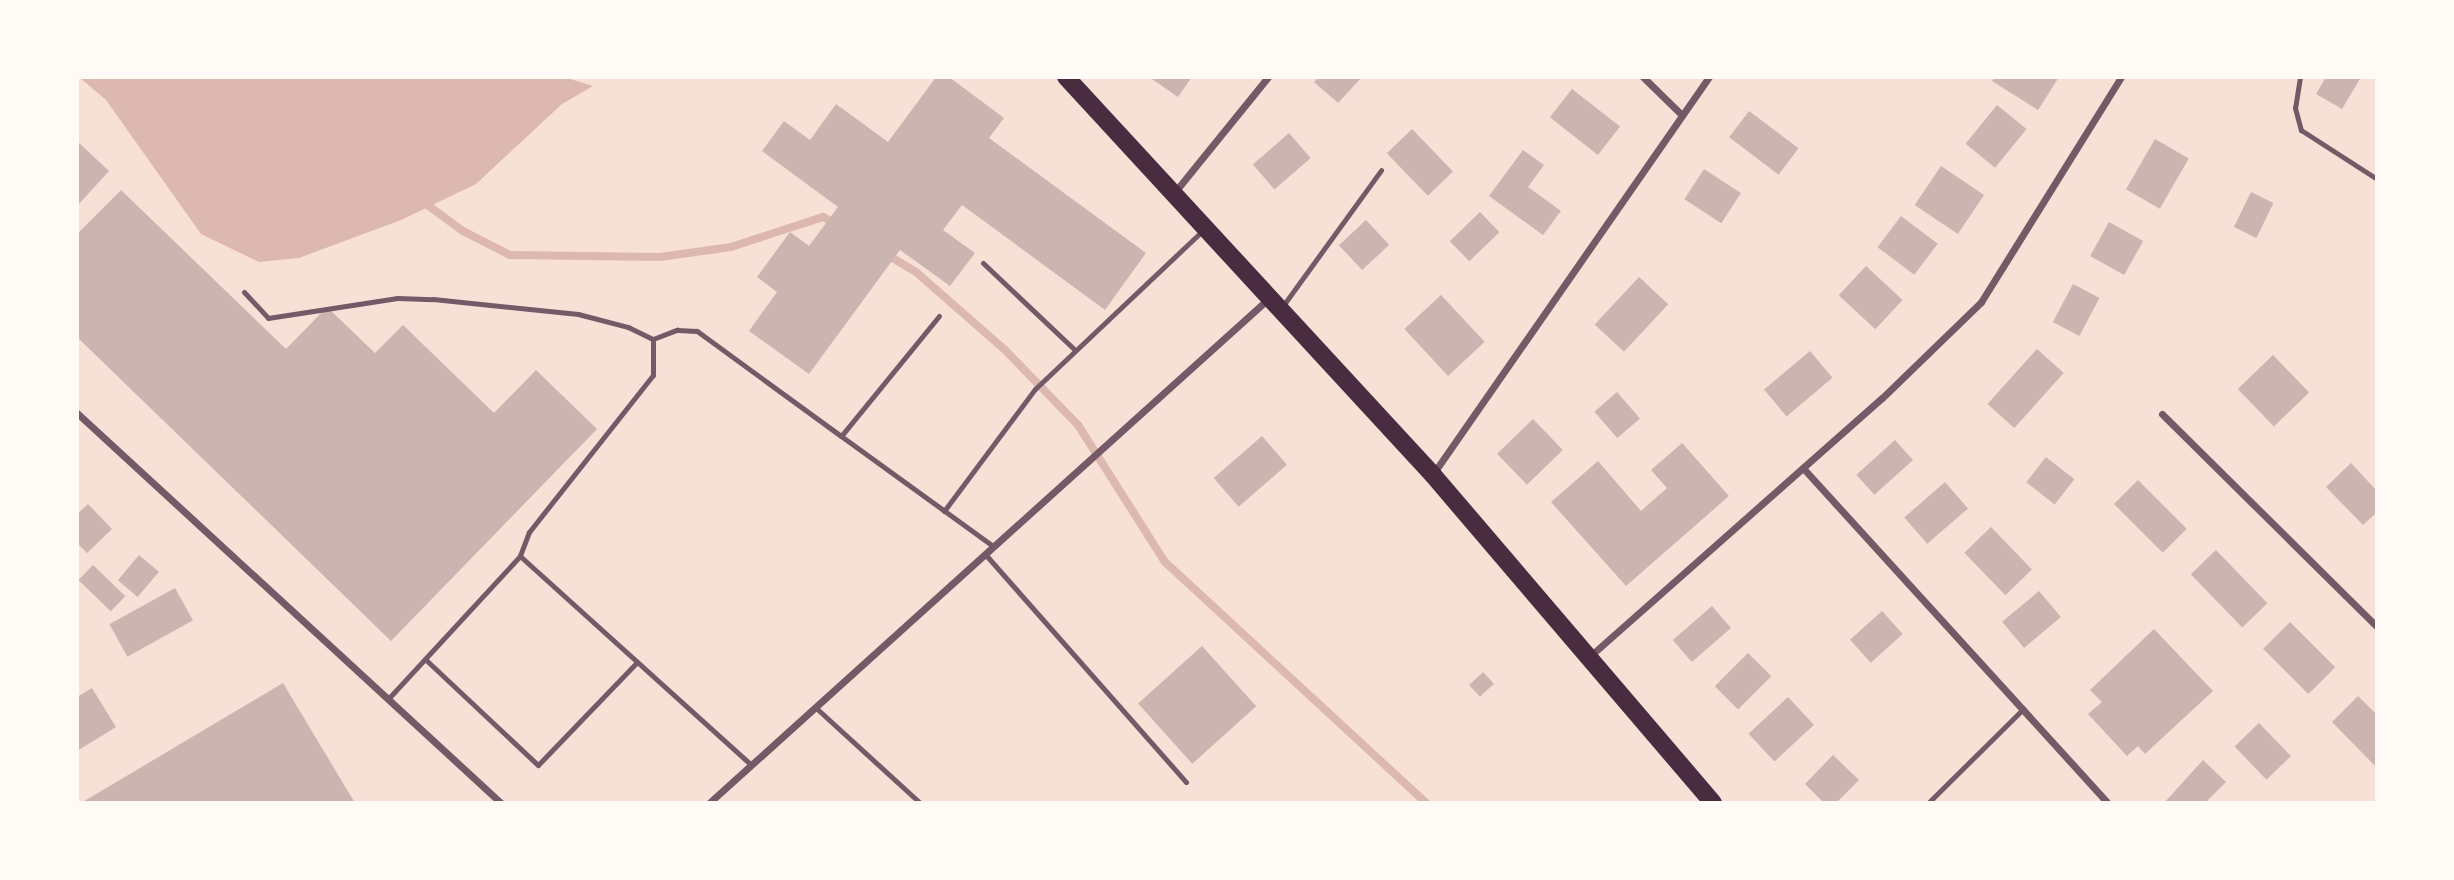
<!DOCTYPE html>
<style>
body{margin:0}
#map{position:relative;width:2454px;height:880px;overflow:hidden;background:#f7e1d7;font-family:Arial,sans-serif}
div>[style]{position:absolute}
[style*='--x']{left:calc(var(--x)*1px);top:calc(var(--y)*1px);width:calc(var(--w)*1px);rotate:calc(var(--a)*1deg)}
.water>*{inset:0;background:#dcb8b0}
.stream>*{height:8px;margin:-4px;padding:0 4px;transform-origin:4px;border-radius:4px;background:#dcb8b0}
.building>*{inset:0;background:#ccb4b1;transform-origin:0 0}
.service>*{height:5px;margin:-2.5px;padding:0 2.5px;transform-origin:2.5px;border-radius:2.5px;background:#755966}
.minor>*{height:7px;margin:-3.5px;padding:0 3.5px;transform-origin:3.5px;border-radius:3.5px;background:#755966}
.primary>*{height:18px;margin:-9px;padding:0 9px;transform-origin:9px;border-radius:9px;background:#4a2c40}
span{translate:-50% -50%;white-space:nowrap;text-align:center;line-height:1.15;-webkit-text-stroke:5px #fffaf5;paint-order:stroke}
.frame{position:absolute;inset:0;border:79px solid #fffaf5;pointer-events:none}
</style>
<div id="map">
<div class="water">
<div style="clip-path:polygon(79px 77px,564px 77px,593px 86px,562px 104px,476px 184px,401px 220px,299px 258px,259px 262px,201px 234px,106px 100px)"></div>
</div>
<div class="stream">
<div style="--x:418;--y:198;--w:56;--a:36.3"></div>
<div style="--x:463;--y:231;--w:53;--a:27.1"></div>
<div style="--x:510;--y:255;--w:150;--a:0.8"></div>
<div style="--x:660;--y:257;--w:72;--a:-8"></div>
<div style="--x:731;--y:247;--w:97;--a:-18.1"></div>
<div style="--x:823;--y:217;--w:15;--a:28"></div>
<div style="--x:886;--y:254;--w:35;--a:31"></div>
<div style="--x:916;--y:272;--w:118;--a:41.2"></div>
<div style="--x:1005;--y:350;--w:105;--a:45.8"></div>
<div style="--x:1078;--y:425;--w:162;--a:57.6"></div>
<div style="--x:1165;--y:562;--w:355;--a:42.7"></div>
</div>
<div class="building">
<div style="clip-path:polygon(936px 77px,949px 77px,1004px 118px,989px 138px,1146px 253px,1105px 310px,962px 205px,943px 230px,975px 253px,950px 286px,900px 250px,809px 374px,749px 331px,777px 292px,757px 277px,790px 232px,809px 246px,838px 207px,762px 151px,784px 121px,810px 140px,836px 104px,888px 142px)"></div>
<div style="clip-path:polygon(1149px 77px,1192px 77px,1178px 97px)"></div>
<div style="clip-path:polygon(1318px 77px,1362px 77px,1338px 103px,1314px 82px)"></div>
<div style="clip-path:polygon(1995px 77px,2059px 77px,2038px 110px,1992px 81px)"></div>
<div style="clip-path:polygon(2326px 77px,2361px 77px,2342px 109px,2316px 94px)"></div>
<div style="left:1572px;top:89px;width:61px;height:36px;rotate:38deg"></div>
<div style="left:1997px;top:105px;width:38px;height:50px;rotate:39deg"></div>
<div style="left:1749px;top:111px;width:62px;height:33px;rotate:37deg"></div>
<div style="left:1412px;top:129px;width:59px;height:35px;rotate:46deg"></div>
<div style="left:1289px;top:133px;width:33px;height:48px;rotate:49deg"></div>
<div style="left:2155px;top:139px;width:39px;height:58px;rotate:30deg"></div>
<div style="clip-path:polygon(77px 141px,109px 171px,77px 206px)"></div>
<div style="clip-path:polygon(1523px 150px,1544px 165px,1528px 187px,1561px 211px,1543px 235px,1489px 196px)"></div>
<div style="left:1941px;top:166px;width:52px;height:47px;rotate:34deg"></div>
<div style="left:1704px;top:169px;width:44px;height:36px;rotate:33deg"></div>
<div style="clip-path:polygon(121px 190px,286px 349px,327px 307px,375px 353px,403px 325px,494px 413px,536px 370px,597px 429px,391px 641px,77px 337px,77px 234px)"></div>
<div style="left:2251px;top:192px;width:25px;height:39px;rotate:26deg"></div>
<div style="left:1480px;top:212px;width:28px;height:42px;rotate:46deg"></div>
<div style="left:1901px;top:216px;width:46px;height:39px;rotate:37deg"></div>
<div style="left:1366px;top:220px;width:34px;height:37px;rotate:47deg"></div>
<div style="left:2109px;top:222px;width:39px;height:39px;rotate:29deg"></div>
<div style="left:1866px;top:266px;width:50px;height:40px;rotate:43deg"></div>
<div style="left:1639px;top:277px;width:40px;height:65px;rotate:43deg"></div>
<div style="left:2073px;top:284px;width:30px;height:43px;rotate:28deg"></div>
<div style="left:1441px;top:295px;width:64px;height:50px;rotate:47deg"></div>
<div style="left:2037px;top:349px;width:36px;height:74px;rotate:42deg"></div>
<div style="left:1810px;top:351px;width:35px;height:60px;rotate:50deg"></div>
<div style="left:2273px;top:355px;width:52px;height:49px;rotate:46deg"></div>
<div style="left:1617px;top:392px;width:35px;height:30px;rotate:49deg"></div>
<div style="left:1533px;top:419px;width:43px;height:50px;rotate:46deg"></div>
<div style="left:1262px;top:436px;width:38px;height:64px;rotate:49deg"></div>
<div style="left:1895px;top:440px;width:27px;height:52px;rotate:48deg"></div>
<div style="clip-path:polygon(1682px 443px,1729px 496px,1626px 586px,1551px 502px,1598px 461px,1641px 511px,1667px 488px,1651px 470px)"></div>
<div style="left:2046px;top:457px;width:36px;height:32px;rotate:38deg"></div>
<div style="clip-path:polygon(2351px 463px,2377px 491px,2377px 512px,2363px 525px,2326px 487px)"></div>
<div style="left:2138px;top:480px;width:69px;height:34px;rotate:45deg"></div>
<div style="left:1945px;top:482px;width:35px;height:54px;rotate:49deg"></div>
<div style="clip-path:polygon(88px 504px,112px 529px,87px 553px,77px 543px,77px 514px)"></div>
<div style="left:1991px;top:527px;width:59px;height:37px;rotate:46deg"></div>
<div style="left:2216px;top:550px;width:74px;height:35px;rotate:46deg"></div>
<div style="left:139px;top:555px;width:26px;height:33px;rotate:40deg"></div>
<div style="left:93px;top:565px;width:45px;height:21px;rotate:44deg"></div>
<div style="left:175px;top:588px;width:37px;height:75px;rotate:61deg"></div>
<div style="left:2039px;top:591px;width:34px;height:48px;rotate:50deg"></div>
<div style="left:1712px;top:606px;width:29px;height:52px;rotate:49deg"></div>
<div style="left:1882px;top:611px;width:31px;height:43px;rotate:48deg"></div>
<div style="left:2290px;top:622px;width:64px;height:38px;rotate:45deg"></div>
<div style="clip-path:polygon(2154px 629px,2213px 691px,2145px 754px,2138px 746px,2127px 756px,2088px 714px,2102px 702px,2090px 690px)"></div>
<div style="left:1202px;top:646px;width:81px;height:86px;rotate:48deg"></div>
<div style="left:1748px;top:653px;width:33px;height:47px;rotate:45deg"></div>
<div style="left:1483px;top:672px;width:16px;height:19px;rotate:47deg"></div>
<div style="clip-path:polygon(283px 683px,355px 803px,81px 803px)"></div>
<div style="clip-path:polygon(92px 688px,116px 727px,77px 751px,77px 697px)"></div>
<div style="clip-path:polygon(2358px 696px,2377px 715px,2377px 768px,2332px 722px)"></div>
<div style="left:1788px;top:697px;width:38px;height:54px;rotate:47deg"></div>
<div style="left:2259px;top:723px;width:46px;height:34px;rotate:46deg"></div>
<div style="clip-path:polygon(1833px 755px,1859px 780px,1836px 803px,1824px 803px,1805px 784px)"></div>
<div style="clip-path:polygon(2203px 760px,2226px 782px,2205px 803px,2164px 803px)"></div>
</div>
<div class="service">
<div style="--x:2300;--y:77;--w:31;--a:99"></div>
<div style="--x:2295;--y:108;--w:23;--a:75"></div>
<div style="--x:2301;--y:130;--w:90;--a:32.8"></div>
<div style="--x:983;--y:263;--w:127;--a:43.4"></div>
<div style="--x:244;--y:292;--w:35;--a:47"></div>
<div style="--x:268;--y:318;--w:131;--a:-8.8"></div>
<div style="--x:397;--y:298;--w:36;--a:2"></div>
<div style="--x:433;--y:299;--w:146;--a:5.9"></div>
<div style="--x:578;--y:314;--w:52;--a:14.6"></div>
<div style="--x:628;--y:327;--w:28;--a:26"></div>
<div style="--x:653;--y:339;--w:36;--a:90"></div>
<div style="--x:653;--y:375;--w:200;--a:128.3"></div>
<div style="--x:529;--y:532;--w:26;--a:111"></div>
<div style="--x:520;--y:556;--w:195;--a:132.7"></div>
<div style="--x:1282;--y:307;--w:169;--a:-54.1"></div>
<div style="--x:939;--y:316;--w:155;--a:129.2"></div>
<div style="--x:841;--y:436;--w:188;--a:35.9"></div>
<div style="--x:653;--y:339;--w:26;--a:-21"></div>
<div style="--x:677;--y:330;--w:20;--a:3"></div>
<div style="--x:697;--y:331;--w:178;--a:36.1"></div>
<div style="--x:944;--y:511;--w:152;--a:-53.3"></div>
<div style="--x:1035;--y:389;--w:230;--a:-43.4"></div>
<div style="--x:985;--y:554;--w:304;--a:48.6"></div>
<div style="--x:520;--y:556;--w:312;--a:42.1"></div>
<div style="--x:425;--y:659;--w:155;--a:43.2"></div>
<div style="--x:538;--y:765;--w:143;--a:-46.1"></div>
<div style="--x:815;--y:707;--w:142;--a:42.4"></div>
<div style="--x:1928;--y:803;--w:134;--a:-44.7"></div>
</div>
<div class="minor">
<div style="--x:1643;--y:77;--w:54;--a:44.3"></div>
<div style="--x:1174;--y:193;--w:149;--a:-51"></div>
<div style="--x:77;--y:413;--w:576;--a:42.61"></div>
<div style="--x:2162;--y:414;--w:303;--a:44.7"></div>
<div style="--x:1803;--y:468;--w:453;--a:47.7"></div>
<div style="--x:1433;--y:474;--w:484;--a:-55.2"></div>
<div style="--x:1589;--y:657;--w:391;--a:-41.5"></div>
<div style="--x:1882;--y:398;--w:138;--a:-44.1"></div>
<div style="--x:1981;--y:302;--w:265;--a:-58.1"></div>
<div style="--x:709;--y:803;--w:754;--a:-42.04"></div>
</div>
<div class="primary">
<div style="--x:1066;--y:77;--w:541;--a:47.32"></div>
<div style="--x:1433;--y:475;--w:431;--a:49.5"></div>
</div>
<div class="frame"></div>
</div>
